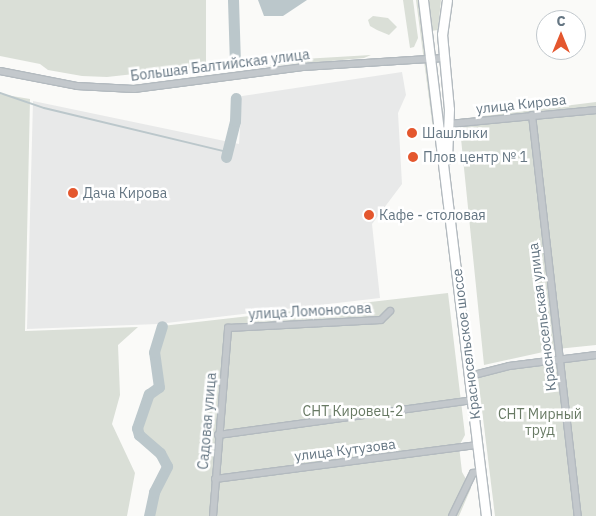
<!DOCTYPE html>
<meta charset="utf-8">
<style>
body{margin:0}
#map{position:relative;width:596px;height:516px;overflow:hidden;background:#fafaf8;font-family:"IBM Plex Sans",sans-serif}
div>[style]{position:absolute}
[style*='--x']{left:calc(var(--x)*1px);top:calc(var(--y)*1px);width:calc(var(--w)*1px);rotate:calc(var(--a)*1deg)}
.built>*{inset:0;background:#e8e9e9}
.green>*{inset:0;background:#dadfd7}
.water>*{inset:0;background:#bbc7cb}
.stream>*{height:2px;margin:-1px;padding:0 1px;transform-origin:1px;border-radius:1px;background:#bbc7cb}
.river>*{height:11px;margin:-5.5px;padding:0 5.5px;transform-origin:5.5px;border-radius:5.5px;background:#bbc7cb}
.roads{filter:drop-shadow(1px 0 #b3babf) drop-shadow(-1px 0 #b3babf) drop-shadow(0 1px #b3babf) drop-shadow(0 -1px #b3babf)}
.street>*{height:6px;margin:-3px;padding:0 3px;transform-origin:3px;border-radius:3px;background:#c3c8cc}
.secondary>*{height:9px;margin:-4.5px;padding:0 4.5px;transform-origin:4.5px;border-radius:4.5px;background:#fff}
.dots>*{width:14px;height:14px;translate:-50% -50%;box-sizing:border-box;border:2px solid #fff;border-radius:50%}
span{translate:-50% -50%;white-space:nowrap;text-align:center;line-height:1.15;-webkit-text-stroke:5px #fff;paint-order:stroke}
.street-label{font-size:14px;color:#657683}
.poi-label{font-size:14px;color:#657683}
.left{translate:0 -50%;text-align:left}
.park-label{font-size:14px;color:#687a64}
.north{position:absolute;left:536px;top:10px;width:50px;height:50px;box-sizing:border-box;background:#fff;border:1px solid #c1c8cd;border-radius:50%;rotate:0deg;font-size:14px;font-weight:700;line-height:20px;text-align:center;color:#657683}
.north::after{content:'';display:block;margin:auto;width:18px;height:22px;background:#e4572e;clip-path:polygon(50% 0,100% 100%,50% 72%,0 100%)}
</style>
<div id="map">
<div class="built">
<div style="clip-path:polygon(402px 72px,406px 95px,398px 113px,402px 184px,372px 224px,380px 298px,158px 324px,27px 329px,33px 101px,239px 144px,242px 96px)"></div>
</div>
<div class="green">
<div style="clip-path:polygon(0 0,206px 0,206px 66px,107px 77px,82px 76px,48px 70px,40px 64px,0 56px)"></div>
<div style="clip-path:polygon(403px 0,413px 0,418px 38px,414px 47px,410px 48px)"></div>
<div style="clip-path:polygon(416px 0,419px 0,437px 138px,434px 138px,432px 122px)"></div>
<div style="clip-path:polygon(428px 0,441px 0,438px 30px,431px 31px)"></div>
<div style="clip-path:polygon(373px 16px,388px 18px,397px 27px,389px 35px,377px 30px,370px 26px,368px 20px)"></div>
<div style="clip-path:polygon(371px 55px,364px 58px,255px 68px,303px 59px)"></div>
<div style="clip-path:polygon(0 94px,30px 99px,25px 331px,138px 327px,118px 345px,120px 395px,112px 424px,135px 473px,127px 516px,0 516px)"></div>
<div style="clip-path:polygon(596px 102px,596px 345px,557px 349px,484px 365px,459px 119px)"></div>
<div style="clip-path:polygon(448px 293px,465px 435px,459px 446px,462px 472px,471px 488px,459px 516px,149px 516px,154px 492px,167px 466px,160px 453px,139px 435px,137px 428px,144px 393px,157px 391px,159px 387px,154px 352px,162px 326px)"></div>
<div style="clip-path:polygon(596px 359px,596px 516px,495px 516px,478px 377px,510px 369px)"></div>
</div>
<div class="water">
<div style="clip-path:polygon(258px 0,307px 0,283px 16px,264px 16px)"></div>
</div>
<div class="stream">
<div style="--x:0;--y:93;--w:46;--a:18.8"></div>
<div style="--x:44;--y:108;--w:188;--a:13.5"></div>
</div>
<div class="river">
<div style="--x:233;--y:0;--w:63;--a:88.2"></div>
<div style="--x:226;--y:157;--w:37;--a:-76"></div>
<div style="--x:235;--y:121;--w:23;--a:-88"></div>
<div style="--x:149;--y:516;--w:25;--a:-78"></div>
<div style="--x:154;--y:492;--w:29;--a:-63"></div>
<div style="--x:167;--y:466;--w:15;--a:-118"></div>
<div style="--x:160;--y:453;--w:28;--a:-139"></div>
<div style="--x:139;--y:435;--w:7;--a:-106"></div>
<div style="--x:137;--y:428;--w:36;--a:-71"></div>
<div style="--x:149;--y:394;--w:12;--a:-35"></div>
<div style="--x:159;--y:387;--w:35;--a:-98"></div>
<div style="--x:154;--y:352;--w:27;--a:-73"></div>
</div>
<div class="roads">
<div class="street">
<div style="--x:0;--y:71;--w:78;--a:11"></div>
<div style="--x:77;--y:86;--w:57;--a:3"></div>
<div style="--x:134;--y:89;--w:170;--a:-7.4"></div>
<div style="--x:303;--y:67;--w:141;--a:-3.7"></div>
<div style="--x:532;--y:115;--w:404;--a:83.5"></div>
<div style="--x:449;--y:124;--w:148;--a:-5.4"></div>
<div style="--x:470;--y:376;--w:40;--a:-14.4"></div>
<div style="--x:509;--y:366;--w:88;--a:-7.2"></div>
<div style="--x:218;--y:435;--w:257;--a:-7.8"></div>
<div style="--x:215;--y:479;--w:265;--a:-7.4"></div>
<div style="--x:213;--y:516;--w:189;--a:-85.4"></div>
<div style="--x:228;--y:328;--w:153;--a:-3"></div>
<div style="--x:381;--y:320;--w:13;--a:-45"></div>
<div style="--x:452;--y:516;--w:48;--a:-64"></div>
<div style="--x:473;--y:473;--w:8;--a:-7"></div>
</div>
<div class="secondary">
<div style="--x:423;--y:0;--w:520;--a:83.04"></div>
<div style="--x:447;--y:0;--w:34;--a:98"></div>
<div style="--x:442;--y:34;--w:75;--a:84.7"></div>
<div style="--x:449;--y:109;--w:50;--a:92.3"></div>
</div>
</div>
<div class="dots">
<div style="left:412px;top:133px;background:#e4572e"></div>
<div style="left:413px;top:157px;background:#e4572e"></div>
<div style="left:73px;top:193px;background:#e4572e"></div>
<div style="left:369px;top:215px;background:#e4572e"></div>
</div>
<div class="street-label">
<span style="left:220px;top:65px;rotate:-7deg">Большая Балтийская улица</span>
<span style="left:521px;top:104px;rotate:-6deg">улица Кирова</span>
<span style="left:310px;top:311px;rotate:-3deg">улица Ломоносова</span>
<span style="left:542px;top:317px;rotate:-97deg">Красносельская улица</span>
<span style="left:466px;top:344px;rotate:-97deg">Красносельское шоссе</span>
<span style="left:207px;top:421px;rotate:-85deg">Садовая улица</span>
<span style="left:345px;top:450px;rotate:-7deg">улица Кутузова</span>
</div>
<div class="poi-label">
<span class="left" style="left:422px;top:133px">Шашлыки</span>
<span class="left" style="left:423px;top:157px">Плов центр № 1</span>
<span class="left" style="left:83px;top:193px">Дача Кирова</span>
<span class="left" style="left:379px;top:215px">Кафе - столовая</span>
</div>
<div class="park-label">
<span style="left:353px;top:411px">СНТ Кировец-2</span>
<span style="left:540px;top:422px">СНТ Мирный<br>труд</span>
</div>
<div class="north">С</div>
</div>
